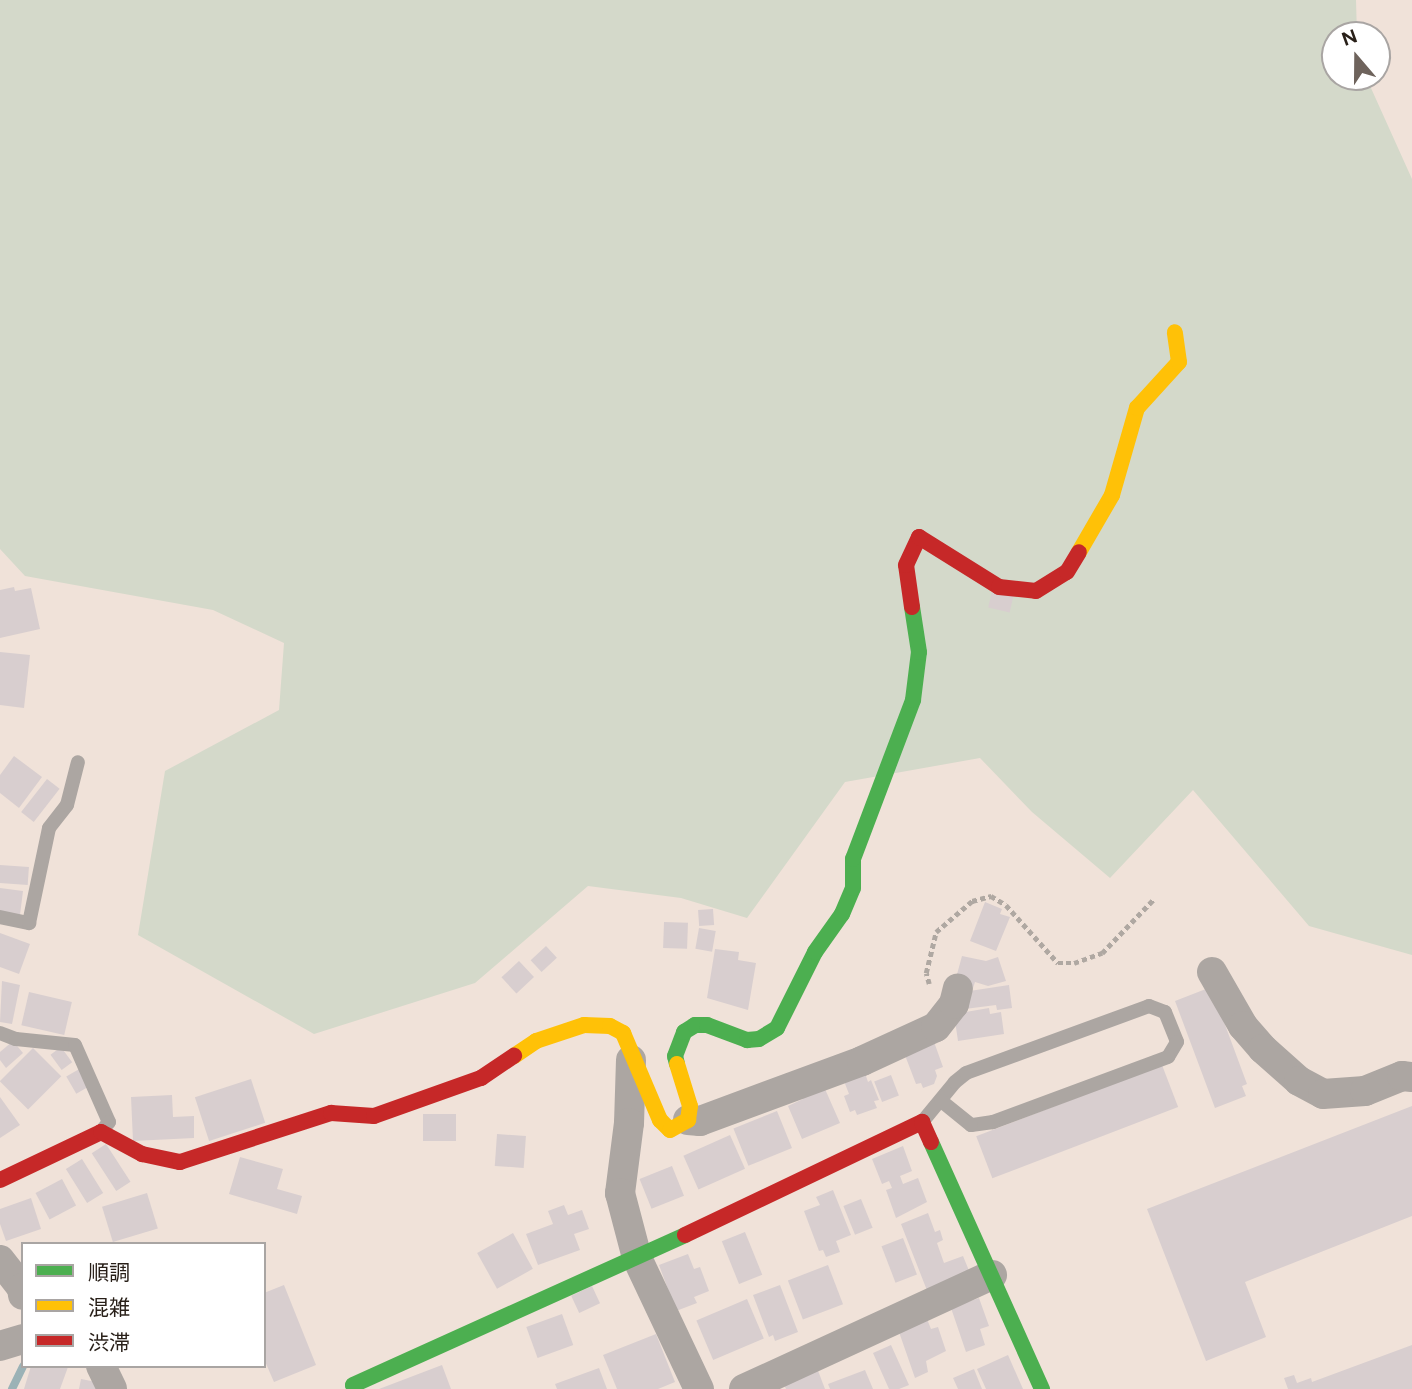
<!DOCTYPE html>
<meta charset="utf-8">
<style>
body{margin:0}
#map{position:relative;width:1412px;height:1389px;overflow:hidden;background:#f0e2d9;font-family:Figtree,"Noto Sans JP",sans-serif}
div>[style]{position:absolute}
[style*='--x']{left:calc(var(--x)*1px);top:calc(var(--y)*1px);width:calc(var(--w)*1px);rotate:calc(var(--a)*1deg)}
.green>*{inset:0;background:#d4d9ca}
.stream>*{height:8px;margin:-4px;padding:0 4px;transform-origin:4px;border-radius:4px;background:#9bb2b6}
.building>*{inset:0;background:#d8cecf;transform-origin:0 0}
.path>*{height:4.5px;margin-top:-2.25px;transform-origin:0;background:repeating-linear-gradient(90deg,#afa8a2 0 5px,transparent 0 8.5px)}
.lane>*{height:14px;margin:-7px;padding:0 7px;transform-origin:7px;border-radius:7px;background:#aca6a2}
.street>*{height:30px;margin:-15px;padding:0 15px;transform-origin:15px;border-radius:15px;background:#aca6a2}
.fast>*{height:16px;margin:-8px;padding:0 8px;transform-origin:8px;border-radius:8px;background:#4caf50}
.slow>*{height:16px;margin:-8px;padding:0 8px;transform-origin:8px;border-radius:8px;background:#ffc107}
.jam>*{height:16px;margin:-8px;padding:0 8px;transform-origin:8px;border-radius:8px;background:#c62828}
span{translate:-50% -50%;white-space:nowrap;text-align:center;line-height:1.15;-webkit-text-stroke:5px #fff;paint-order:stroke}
.legend{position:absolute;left:21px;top:1242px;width:245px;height:126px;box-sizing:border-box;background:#fff;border:2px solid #a9a5a3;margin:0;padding:9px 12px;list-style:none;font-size:21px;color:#281f18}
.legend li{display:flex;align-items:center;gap:14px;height:35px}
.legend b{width:35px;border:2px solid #a9a5a3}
.north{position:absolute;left:1321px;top:21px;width:70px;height:70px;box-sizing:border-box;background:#fff;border:2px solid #a9a5a3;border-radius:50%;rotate:340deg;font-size:19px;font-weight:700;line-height:28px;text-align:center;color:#281f18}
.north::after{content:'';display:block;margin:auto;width:24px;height:32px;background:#6e635c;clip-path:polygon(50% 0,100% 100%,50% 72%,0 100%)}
</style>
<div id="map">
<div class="green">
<div style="clip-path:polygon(0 0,1356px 0,1357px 35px,1335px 35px,1335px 77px,1366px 77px,1412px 179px,1412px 955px,1309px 926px,1193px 790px,1110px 878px,1032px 812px,980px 758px,845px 782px,747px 918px,681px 898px,588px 886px,475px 983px,314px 1034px,138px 935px,165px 771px,279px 710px,284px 643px,213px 610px,25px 576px,0 549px)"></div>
</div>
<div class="stream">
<div style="--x:12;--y:1389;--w:25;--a:-64"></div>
</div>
<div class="building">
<div style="clip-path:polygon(14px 587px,15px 591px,31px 588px,40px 629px,0 638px,0 590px)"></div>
<div style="left:992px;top:591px;width:22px;height:17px;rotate:13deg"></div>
<div style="clip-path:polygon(0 652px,30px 655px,24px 708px,0 705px)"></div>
<div style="clip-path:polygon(14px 756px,42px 777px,19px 808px,0 793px,0 775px)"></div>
<div style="left:47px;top:779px;width:16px;height:42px;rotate:38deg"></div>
<div style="left:0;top:865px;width:29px;height:18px;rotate:4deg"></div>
<div style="clip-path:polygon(0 888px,23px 891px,20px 915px,0 913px)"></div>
<div style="clip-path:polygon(985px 902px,1002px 909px,1000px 914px,1010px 917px,996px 951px,970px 941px)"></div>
<div style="left:713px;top:909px;width:16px;height:15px;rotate:86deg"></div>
<div style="left:664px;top:922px;width:24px;height:26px;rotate:2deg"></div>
<div style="left:699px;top:928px;width:17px;height:21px;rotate:10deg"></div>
<div style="clip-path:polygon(0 933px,30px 944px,19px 974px,0 967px)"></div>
<div style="left:546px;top:946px;width:16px;height:21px;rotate:47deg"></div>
<div style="clip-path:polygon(715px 949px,739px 952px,738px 960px,756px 963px,748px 1010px,707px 998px)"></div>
<div style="clip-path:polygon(962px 956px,986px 961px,998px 957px,1006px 981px,988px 986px,975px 982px,973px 988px,965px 985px,956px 978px)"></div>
<div style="left:519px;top:961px;width:22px;height:24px;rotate:47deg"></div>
<div style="clip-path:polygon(2px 981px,20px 985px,12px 1024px,0 1022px)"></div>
<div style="clip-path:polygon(1009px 985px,1012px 1008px,997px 1010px,996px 1005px,965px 1009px,963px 992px)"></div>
<div style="clip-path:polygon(1211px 987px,1247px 1084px,1242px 1086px,1246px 1096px,1215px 1108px,1175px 1001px)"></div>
<div style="left:29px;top:992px;width:44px;height:34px;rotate:13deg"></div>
<div style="clip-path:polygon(989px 1008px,990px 1014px,1001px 1012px,1004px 1034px,958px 1041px,954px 1014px)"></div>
<div style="clip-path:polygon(933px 1039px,943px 1067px,935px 1070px,937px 1076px,934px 1084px,923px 1088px,921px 1083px,916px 1084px,903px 1050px)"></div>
<div style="clip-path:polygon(13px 1041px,23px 1053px,6px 1068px,0 1060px,0 1052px)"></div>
<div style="left:61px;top:1047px;width:19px;height:13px;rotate:54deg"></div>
<div style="left:33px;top:1048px;width:40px;height:47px;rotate:45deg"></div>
<div style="left:1162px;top:1065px;width:45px;height:199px;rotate:69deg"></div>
<div style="left:81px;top:1068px;width:20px;height:17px;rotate:60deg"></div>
<div style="clip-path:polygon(865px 1073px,868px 1082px,871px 1080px,879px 1100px,874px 1101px,877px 1108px,857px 1115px,855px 1110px,850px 1112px,844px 1096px,849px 1094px,844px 1081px)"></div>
<div style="left:891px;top:1075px;width:22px;height:18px;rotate:69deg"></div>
<div style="left:251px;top:1079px;width:46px;height:59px;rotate:72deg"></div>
<div style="clip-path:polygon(825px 1089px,840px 1123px,802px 1139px,788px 1106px,803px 1099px,801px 1095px)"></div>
<div style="clip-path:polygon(172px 1095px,173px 1117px,194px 1116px,194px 1138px,133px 1141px,131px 1097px)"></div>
<div style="clip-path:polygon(0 1097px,20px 1125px,0 1138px)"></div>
<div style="clip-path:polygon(1412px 1106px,1412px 1216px,1245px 1282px,1266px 1337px,1206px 1361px,1147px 1209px)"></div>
<div style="left:777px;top:1111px;width:40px;height:47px;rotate:68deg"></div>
<div style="left:456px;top:1114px;width:27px;height:33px;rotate:90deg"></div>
<div style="left:497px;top:1134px;width:29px;height:32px;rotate:4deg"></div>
<div style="left:730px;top:1135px;width:37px;height:51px;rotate:66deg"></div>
<div style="left:106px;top:1144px;width:45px;height:17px;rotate:57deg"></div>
<div style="clip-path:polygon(903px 1146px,912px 1171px,900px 1176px,903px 1184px,918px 1178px,927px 1202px,896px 1218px,886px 1190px,892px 1188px,889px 1181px,882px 1184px,872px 1159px)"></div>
<div style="clip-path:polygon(240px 1157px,283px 1169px,277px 1189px,302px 1196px,297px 1214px,229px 1194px)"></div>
<div style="left:82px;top:1159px;width:40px;height:19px;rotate:58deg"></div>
<div style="left:672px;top:1166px;width:32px;height:35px;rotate:68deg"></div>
<div style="left:62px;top:1179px;width:30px;height:30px;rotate:62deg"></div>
<div style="clip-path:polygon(833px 1190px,851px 1235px,836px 1241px,840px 1252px,826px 1257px,823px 1250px,819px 1251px,804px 1211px,820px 1205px,816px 1197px)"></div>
<div style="left:147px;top:1193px;width:37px;height:47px;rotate:73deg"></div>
<div style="clip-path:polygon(31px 1198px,41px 1229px,6px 1241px,0 1224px,0 1209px)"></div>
<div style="left:861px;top:1199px;width:31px;height:19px;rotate:68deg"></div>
<div style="clip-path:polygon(564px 1205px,568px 1215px,582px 1210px,589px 1229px,574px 1234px,580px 1250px,538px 1265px,526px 1234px,553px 1224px,548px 1211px)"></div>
<div style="clip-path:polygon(928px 1213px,935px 1232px,940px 1230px,943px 1240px,937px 1243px,944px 1263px,963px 1256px,970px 1273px,928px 1293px,901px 1224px)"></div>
<div style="left:745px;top:1232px;width:46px;height:25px;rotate:68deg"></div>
<div style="left:513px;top:1233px;width:41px;height:41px;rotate:61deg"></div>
<div style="left:903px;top:1238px;width:39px;height:23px;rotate:69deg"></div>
<div style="clip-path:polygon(688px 1254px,694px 1269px,700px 1267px,709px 1291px,694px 1297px,697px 1303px,676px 1311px,659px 1265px)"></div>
<div style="left:828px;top:1265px;width:42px;height:43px;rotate:69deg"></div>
<div style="clip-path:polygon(284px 1285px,316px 1365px,274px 1382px,264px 1359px,264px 1293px)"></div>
<div style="clip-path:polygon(780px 1285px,798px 1332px,775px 1341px,773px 1335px,769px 1337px,753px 1295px)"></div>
<div style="left:592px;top:1286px;width:19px;height:23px;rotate:65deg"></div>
<div style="clip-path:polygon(979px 1298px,989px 1326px,980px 1329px,985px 1345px,966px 1352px,951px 1308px)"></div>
<div style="left:747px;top:1299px;width:43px;height:55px;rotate:67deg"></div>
<div style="left:562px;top:1314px;width:33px;height:38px;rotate:70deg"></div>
<div style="clip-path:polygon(927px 1319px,931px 1329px,938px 1327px,946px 1351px,926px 1361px,928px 1372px,915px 1378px,899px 1332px)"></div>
<div style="clip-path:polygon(656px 1334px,675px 1382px,658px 1389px,617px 1389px,603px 1355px)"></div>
<div style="clip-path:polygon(891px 1345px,909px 1385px,899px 1389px,889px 1389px,873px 1353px)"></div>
<div style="clip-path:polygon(1412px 1345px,1412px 1389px,1288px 1389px,1284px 1378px,1294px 1375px,1297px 1383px,1311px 1378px,1312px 1382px)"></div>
<div style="clip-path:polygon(1008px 1355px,1023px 1389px,986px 1389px,977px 1369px)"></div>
<div style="clip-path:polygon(442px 1365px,451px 1389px,379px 1389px)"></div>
<div style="clip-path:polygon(31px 1366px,68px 1367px,60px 1389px,24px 1389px)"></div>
<div style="clip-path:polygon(599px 1368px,607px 1389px,557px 1389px,555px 1384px)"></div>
<div style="clip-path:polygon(817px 1368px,825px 1389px,786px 1389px,783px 1382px)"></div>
<div style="clip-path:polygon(974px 1369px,982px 1389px,958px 1389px,953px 1378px)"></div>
<div style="clip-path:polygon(865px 1370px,873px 1389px,830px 1389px,828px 1384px)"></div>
<div style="clip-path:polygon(81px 1379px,101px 1383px,100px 1389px,79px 1389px)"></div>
</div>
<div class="path">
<div style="--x:929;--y:984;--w:11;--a:-105"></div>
<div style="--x:926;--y:973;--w:42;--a:-76.3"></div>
<div style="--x:936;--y:932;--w:48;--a:-40.7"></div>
<div style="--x:972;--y:901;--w:20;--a:-15"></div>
<div style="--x:991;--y:896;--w:17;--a:31"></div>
<div style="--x:1006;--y:905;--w:78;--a:48.1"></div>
<div style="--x:1058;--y:963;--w:16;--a:0"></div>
<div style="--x:1074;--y:963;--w:30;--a:-20"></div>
<div style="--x:1102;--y:953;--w:74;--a:-46.1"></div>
</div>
<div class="lane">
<div style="--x:0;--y:917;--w:30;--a:12"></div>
<div style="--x:29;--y:923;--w:97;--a:-78.1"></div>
<div style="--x:49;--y:828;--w:29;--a:-52"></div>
<div style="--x:67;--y:805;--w:44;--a:-75.7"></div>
<div style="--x:0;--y:1033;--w:17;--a:21"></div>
<div style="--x:16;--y:1039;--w:59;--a:5.8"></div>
<div style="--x:75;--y:1045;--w:84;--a:66.2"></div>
<div style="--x:109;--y:1122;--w:8;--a:130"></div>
<div style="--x:923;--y:1121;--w:50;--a:-50.6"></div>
<div style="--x:955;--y:1082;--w:14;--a:-39"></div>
<div style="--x:966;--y:1073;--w:195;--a:-20.1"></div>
<div style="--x:1149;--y:1006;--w:17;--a:21"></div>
<div style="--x:1165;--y:1012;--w:32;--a:68"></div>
<div style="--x:1177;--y:1042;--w:17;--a:121"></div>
<div style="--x:1168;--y:1057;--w:187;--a:159.6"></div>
<div style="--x:993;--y:1122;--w:22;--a:172"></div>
<div style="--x:971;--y:1125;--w:38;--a:-141"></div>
</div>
<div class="street">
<div style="--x:1212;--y:972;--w:62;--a:60.1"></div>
<div style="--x:1243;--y:1026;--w:30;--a:49"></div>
<div style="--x:1263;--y:1049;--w:48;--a:41.6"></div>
<div style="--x:1299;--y:1081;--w:27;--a:28"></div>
<div style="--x:1323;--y:1094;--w:42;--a:-4.1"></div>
<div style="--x:1365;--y:1091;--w:40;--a:-22"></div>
<div style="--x:1402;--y:1076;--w:10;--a:6"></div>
<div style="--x:631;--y:1060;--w:63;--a:91.8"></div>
<div style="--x:629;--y:1123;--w:71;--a:97.3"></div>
<div style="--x:620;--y:1193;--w:67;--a:75.3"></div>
<div style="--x:637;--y:1258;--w:145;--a:64.7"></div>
<div style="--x:688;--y:1120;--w:12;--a:5"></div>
<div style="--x:700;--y:1121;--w:173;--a:-20.3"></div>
<div style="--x:862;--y:1061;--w:81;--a:-24.7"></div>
<div style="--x:936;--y:1027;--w:29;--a:-52"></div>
<div style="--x:954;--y:1004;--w:16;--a:-76"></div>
<div style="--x:0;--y:1260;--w:36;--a:52"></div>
<div style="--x:22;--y:1288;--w:7;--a:82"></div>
<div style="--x:0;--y:1346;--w:24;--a:-17"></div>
<div style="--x:101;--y:1366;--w:25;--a:64"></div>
<div style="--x:744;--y:1389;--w:273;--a:-24.7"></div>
</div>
<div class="fast">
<div style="--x:677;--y:1064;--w:8;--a:-104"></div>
<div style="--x:675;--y:1056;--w:26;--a:-69"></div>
<div style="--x:684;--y:1032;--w:13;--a:-32"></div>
<div style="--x:695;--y:1025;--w:12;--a:0"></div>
<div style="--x:707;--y:1025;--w:43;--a:20.6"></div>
<div style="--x:747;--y:1040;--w:12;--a:-5"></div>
<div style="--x:759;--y:1039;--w:21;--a:-31"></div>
<div style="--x:777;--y:1028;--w:85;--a:-63.4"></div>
<div style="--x:815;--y:952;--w:47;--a:-54.6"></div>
<div style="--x:842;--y:914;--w:28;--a:-67"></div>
<div style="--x:853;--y:888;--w:29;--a:-90"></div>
<div style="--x:853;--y:859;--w:170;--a:-69.3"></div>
<div style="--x:913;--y:700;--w:48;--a:-82.9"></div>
<div style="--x:919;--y:652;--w:46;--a:-98.8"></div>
<div style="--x:931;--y:1142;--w:271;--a:65.8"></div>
<div style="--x:355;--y:1389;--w:4;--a:-117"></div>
<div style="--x:353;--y:1385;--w:364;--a:-24.3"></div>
</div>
<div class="slow">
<div style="--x:1079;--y:552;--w:66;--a:-59.9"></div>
<div style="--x:1112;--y:495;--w:91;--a:-74"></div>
<div style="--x:1137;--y:408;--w:62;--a:-47.6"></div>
<div style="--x:1179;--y:362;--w:30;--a:-98"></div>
<div style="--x:514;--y:1056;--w:27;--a:-34"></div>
<div style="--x:536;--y:1041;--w:51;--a:-18.4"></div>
<div style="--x:584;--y:1025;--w:26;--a:2"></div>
<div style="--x:610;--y:1026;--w:15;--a:28"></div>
<div style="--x:623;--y:1033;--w:95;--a:67"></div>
<div style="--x:660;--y:1120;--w:14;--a:45"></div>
<div style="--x:670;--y:1130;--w:21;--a:-29"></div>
<div style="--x:688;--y:1120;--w:14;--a:-82"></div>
<div style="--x:690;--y:1106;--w:44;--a:-107.2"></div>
</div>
<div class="jam">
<div style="--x:912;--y:607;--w:42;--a:-98.1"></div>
<div style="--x:906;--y:565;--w:31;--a:-65"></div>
<div style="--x:919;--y:537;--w:94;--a:32"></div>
<div style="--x:999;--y:587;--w:37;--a:6"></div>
<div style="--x:1036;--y:591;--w:36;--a:-32"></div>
<div style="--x:1067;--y:572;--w:23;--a:-59"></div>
<div style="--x:0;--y:1180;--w:112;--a:-25.4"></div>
<div style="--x:101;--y:1132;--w:47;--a:28.2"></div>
<div style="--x:142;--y:1154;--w:39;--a:12"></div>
<div style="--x:180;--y:1162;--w:159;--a:-18"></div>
<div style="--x:331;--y:1113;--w:43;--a:4"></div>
<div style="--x:374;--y:1116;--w:114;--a:-19.6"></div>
<div style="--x:481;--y:1078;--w:40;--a:-34"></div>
<div style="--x:685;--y:1235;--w:263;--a:-25.5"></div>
<div style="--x:922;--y:1122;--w:22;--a:66"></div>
</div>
<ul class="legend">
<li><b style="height:9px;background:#4caf50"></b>順調</li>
<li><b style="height:9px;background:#ffc107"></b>混雑</li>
<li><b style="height:9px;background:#c62828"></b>渋滞</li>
</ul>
<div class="north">N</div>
</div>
